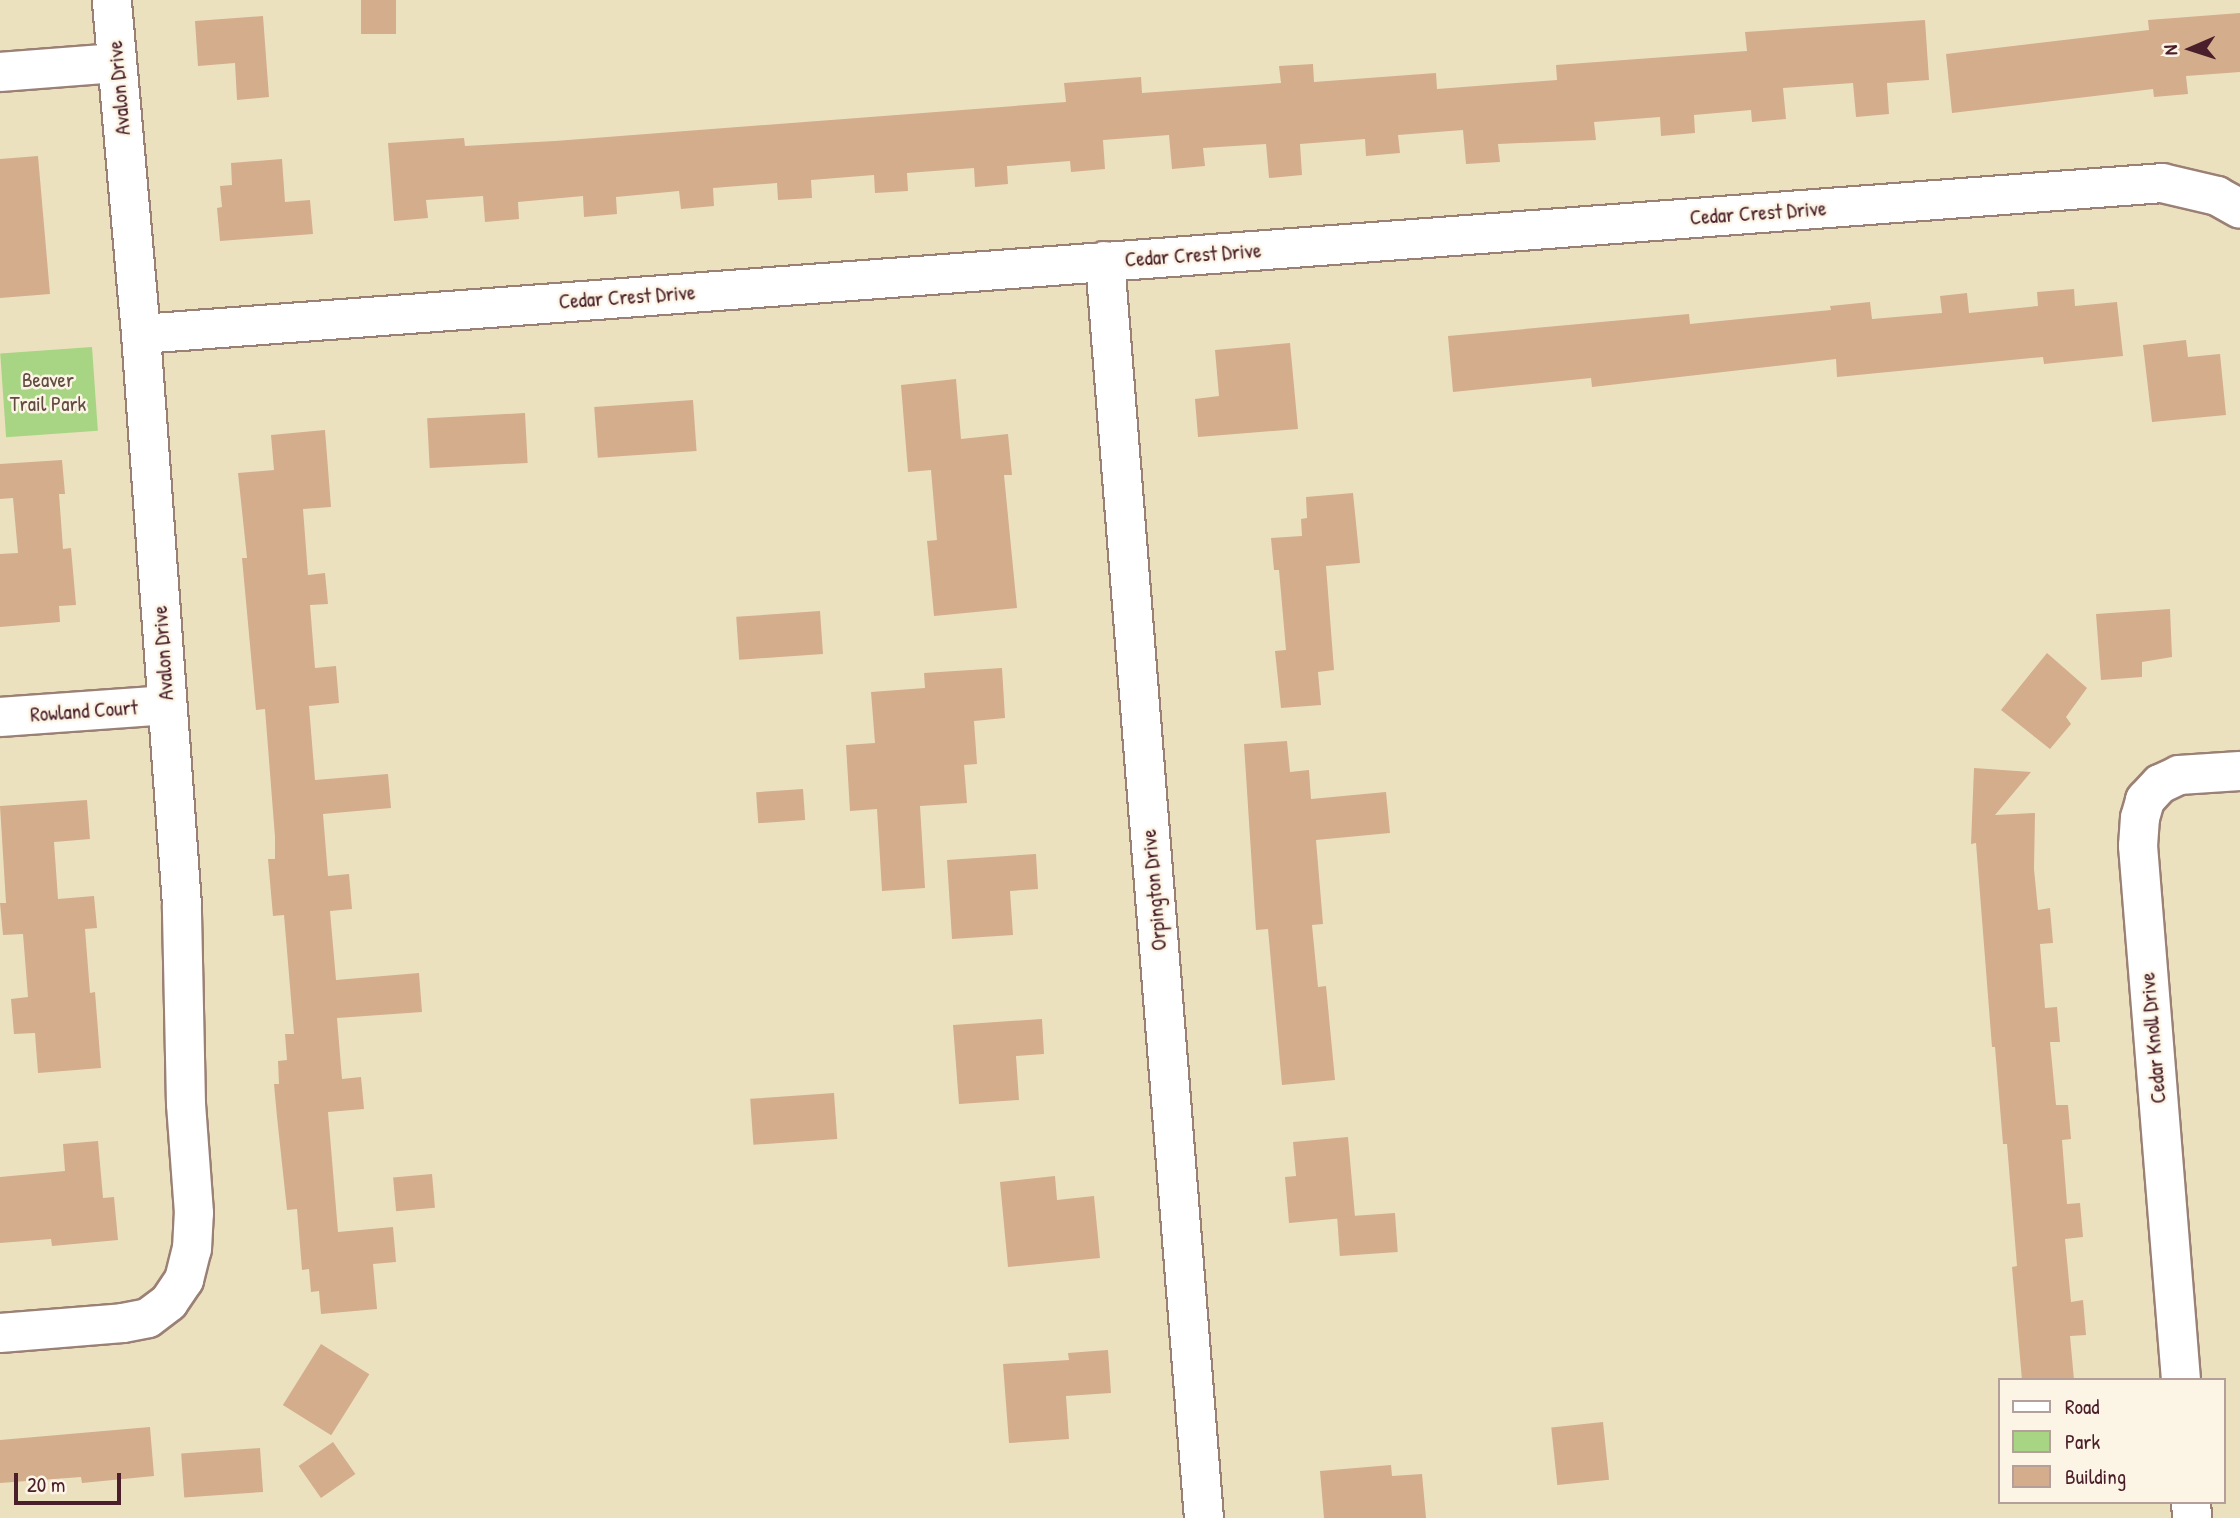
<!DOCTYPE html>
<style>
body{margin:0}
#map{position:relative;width:2240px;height:1518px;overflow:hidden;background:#ece1bf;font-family:"Patrick Hand",sans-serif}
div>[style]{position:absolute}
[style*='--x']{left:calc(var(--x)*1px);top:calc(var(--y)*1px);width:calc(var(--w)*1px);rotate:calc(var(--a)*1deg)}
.green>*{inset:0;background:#a7d583;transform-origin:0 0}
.building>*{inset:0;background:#d3ad8c;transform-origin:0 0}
.roads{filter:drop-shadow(2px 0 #9b8075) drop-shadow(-2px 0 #9b8075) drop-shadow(0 2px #9b8075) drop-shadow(0 -2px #9b8075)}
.minor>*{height:38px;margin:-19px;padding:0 19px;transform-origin:19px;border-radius:19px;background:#fff}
span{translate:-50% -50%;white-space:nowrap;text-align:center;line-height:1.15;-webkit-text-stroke:5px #fcf5e5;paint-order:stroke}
.street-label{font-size:21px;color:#4a1f2b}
.park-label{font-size:21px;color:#614c41}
.legend{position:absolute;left:1998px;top:1378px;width:228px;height:126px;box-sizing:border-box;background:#fcf5e5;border:2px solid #b59f9b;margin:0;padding:9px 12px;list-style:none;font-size:21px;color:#4a1f2b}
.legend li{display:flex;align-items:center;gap:14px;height:35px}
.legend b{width:35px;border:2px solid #b59f9b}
.north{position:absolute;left:2156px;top:14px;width:70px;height:70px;-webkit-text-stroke:5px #fcf5e5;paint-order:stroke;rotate:267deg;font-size:19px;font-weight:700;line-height:28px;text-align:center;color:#4a1f2b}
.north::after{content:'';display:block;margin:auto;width:24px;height:32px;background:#4a1f2b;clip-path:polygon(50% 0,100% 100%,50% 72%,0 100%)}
.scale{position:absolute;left:14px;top:1473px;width:107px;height:32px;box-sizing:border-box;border:4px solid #4a1f2b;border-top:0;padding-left:9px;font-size:21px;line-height:24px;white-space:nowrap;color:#4a1f2b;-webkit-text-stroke:5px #fcf5e5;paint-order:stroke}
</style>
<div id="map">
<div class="green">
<div style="left:92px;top:347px;width:84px;height:92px;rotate:86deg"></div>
</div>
<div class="building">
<div style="left:361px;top:0;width:35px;height:34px"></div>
<div style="clip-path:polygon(2240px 13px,2240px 72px,2186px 76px,2188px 94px,2154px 97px,2153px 89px,1952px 113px,1946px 54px,2149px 30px,2148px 20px)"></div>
<div style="clip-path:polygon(263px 16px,269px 97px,237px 100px,235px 63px,198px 66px,195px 21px)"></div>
<div style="clip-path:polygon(1925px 20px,1929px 80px,1887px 83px,1889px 114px,1856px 117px,1853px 83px,1783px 88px,1786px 119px,1752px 122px,1751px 110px,1694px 115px,1695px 133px,1661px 136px,1660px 117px,1594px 122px,1596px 140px,1498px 144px,1500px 162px,1466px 164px,1463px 130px,1398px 135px,1400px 153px,1366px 156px,1365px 139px,1300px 144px,1302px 175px,1269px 178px,1266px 144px,1203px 148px,1205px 166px,1172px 169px,1169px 135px,1103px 140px,1105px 169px,1071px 172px,1070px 161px,1007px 166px,1008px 184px,975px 187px,974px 168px,907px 173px,908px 191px,875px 193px,874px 175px,811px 180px,812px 198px,778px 200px,777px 183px,713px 188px,714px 206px,681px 209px,679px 191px,616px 197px,617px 214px,584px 217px,583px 196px,518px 202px,519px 219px,485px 222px,483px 196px,426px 200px,428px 218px,394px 221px,388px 143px,464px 138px,465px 146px,555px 141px,1066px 102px,1064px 83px,1141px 77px,1142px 93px,1281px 83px,1279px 66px,1313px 64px,1314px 82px,1436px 73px,1437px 89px,1557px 80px,1556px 65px,1747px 51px,1745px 32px)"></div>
<div style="clip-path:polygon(38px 156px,50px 294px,0 298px,0 159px)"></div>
<div style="clip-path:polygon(282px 159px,285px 202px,310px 200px,313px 234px,220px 241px,217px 208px,222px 207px,220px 186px,232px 185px,231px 163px)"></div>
<div style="clip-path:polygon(2074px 289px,2075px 306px,2117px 302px,2123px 356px,2044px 364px,2043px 357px,1837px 377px,1836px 359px,1592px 387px,1591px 378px,1453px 392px,1448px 336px,1689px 314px,1690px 324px,1831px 310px,1830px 306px,1870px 302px,1872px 319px,1942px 313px,1940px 296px,1967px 293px,1969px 313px,2038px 306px,2037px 292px)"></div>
<div style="clip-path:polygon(2186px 340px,2188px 357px,2220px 354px,2226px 415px,2152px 422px,2143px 345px)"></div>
<div style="clip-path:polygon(1290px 343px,1298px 429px,1198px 437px,1195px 399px,1219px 396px,1215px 350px)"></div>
<div style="clip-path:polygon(956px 379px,961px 439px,1008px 434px,1012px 475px,1004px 475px,1017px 608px,934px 616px,927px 541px,937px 540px,931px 470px,908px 472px,901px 385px)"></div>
<div style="left:693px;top:400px;width:51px;height:99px;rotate:86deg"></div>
<div style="left:525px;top:413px;width:50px;height:98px;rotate:87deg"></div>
<div style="clip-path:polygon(325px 430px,331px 507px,303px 509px,308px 575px,325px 573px,328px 604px,310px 605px,315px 668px,336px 666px,339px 703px,309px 706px,315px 780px,388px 774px,391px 808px,323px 814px,328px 876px,349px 874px,352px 909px,330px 911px,336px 980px,419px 973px,422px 1012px,337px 1018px,342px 1079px,361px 1077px,364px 1109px,328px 1112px,338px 1232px,393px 1227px,396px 1262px,373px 1264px,377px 1309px,321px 1314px,319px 1291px,311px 1292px,309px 1269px,302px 1270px,297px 1209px,287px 1210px,277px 1117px,274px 1084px,279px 1084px,278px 1061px,287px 1060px,285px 1034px,294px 1034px,284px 915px,273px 916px,268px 859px,275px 859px,275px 837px,265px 709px,256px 710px,242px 558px,247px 558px,238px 473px,274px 470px,271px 435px)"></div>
<div style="clip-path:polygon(62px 460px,65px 494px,59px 494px,63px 549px,71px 548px,76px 605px,59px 606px,60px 622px,0 627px,0 554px,18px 553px,13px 498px,0 499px,0 464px)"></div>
<div style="clip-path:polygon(1353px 493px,1360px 563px,1326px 566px,1334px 670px,1318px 672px,1321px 705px,1281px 708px,1275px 651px,1286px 650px,1279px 570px,1274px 570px,1271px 538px,1302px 536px,1301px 519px,1307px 518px,1306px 497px)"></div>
<div style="clip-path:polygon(2170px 609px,2172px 657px,2142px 662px,2142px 677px,2101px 680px,2096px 614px)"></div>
<div style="left:820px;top:611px;width:43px;height:84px;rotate:86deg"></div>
<div style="clip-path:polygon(2047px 653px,2087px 688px,2066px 717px,2071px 724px,2050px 749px,2001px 710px)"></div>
<div style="clip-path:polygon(1002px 668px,1005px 718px,974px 721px,977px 764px,964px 765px,967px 803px,920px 806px,925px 888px,882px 891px,877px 809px,850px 811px,846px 745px,875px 743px,871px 692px,925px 688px,924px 673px)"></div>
<div style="clip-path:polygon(1287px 741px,1290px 772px,1309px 770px,1311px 799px,1386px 792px,1390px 833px,1316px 840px,1323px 924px,1312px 925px,1318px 987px,1326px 986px,1335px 1080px,1282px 1085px,1268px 929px,1256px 930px,1244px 744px)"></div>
<div style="clip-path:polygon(1974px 768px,2031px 772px,1995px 815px,2035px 813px,2034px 869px,2038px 910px,2050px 908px,2053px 943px,2040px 944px,2045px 1008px,2057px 1007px,2060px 1042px,2050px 1042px,2056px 1105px,2068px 1105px,2071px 1139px,2062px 1140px,2067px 1204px,2080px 1203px,2083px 1237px,2065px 1239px,2071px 1302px,2083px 1300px,2086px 1335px,2070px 1336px,2074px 1380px,2022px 1380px,2012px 1267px,2017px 1266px,2007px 1144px,2003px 1144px,1995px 1047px,1992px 1047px,1976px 843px,1971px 844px)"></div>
<div style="left:803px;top:789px;width:31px;height:47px;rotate:86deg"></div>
<div style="clip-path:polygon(87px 800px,90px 839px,54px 842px,58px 899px,94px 896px,97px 928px,85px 929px,90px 993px,95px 992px,101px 1068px,38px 1073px,35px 1033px,14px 1034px,11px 999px,28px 997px,23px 934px,3px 935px,0 903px,6px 903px,0 806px)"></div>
<div style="clip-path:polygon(1036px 854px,1038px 889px,1010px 891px,1013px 935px,952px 939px,947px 860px)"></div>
<div style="clip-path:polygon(1042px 1019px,1044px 1054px,1016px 1056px,1019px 1100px,959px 1104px,953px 1025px)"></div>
<div style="left:834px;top:1093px;width:46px;height:84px;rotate:86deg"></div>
<div style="clip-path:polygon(1348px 1137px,1355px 1217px,1289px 1223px,1285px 1177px,1296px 1176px,1293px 1142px)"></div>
<div style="clip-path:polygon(98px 1141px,103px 1198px,114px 1197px,118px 1240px,52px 1246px,51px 1239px,0 1243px,0 1177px,65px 1171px,63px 1144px)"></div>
<div style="left:432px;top:1174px;width:34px;height:39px;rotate:85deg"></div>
<div style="clip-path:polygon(1055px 1176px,1057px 1200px,1094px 1196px,1100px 1258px,1008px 1267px,1000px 1182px)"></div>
<div style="left:1395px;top:1213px;width:39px;height:58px;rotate:86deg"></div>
<div style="left:321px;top:1344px;width:57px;height:72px;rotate:32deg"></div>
<div style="clip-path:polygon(1108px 1350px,1111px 1393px,1066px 1396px,1069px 1439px,1009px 1443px,1003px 1364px,1069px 1360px,1068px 1353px)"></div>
<div style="left:1603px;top:1422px;width:58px;height:52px;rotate:84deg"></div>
<div style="clip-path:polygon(150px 1427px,154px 1476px,82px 1483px,81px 1477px,0 1483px,0 1440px)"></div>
<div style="left:333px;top:1442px;width:39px;height:42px;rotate:55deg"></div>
<div style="left:260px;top:1448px;width:44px;height:79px;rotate:86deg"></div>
<div style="clip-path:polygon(1391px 1465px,1392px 1476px,1422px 1474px,1426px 1518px,1324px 1518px,1320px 1471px)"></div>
</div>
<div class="roads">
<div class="minor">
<div style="--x:0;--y:72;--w:117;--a:-4.4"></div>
<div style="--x:1105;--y:261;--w:1261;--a:85.5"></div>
<div style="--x:141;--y:334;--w:2027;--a:-4.27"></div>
<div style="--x:2162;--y:183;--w:57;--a:13.3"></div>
<div style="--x:2217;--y:196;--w:26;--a:29"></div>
<div style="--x:0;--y:717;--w:167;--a:-4.1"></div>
<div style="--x:0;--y:1333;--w:123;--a:-4.6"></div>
<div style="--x:123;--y:1323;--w:25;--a:-11"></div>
<div style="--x:148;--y:1318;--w:26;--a:-37"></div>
<div style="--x:169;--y:1302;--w:27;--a:-56"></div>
<div style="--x:184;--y:1280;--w:32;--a:-76"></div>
<div style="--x:192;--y:1249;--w:36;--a:-87"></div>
<div style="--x:194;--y:1213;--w:109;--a:-94.2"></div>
<div style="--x:186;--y:1104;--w:199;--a:-91.2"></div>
<div style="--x:182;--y:905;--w:572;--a:-94.11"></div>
<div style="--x:141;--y:334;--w:335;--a:-95"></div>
<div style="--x:2181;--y:1380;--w:536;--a:-94.6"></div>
<div style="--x:2138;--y:846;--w:28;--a:-86"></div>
<div style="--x:2140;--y:818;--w:19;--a:-74"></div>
<div style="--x:2145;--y:800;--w:22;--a:-47"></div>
<div style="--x:2160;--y:784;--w:21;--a:-25"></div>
<div style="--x:2179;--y:775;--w:61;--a:-3.8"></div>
<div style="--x:2191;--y:1502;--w:16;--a:86"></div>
</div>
</div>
<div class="street-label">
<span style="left:119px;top:88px;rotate:-95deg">Avalon Drive</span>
<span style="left:1758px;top:213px;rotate:-4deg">Cedar Crest Drive</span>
<span style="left:1193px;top:255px;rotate:-4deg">Cedar Crest Drive</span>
<span style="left:627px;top:297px;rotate:-4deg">Cedar Crest Drive</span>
<span style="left:163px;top:653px;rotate:-94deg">Avalon Drive</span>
<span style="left:84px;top:711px;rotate:-4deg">Rowland Court</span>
<span style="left:1154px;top:890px;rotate:-95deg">Orpington Drive</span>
<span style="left:2153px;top:1038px;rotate:-95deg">Cedar Knoll Drive</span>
</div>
<div class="park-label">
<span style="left:48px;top:392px">Beaver<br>Trail Park</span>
</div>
<ul class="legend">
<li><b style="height:9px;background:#fff"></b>Road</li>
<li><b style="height:19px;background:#a7d583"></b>Park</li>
<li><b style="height:19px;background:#d3ad8c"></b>Building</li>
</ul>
<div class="north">N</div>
<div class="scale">20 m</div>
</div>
